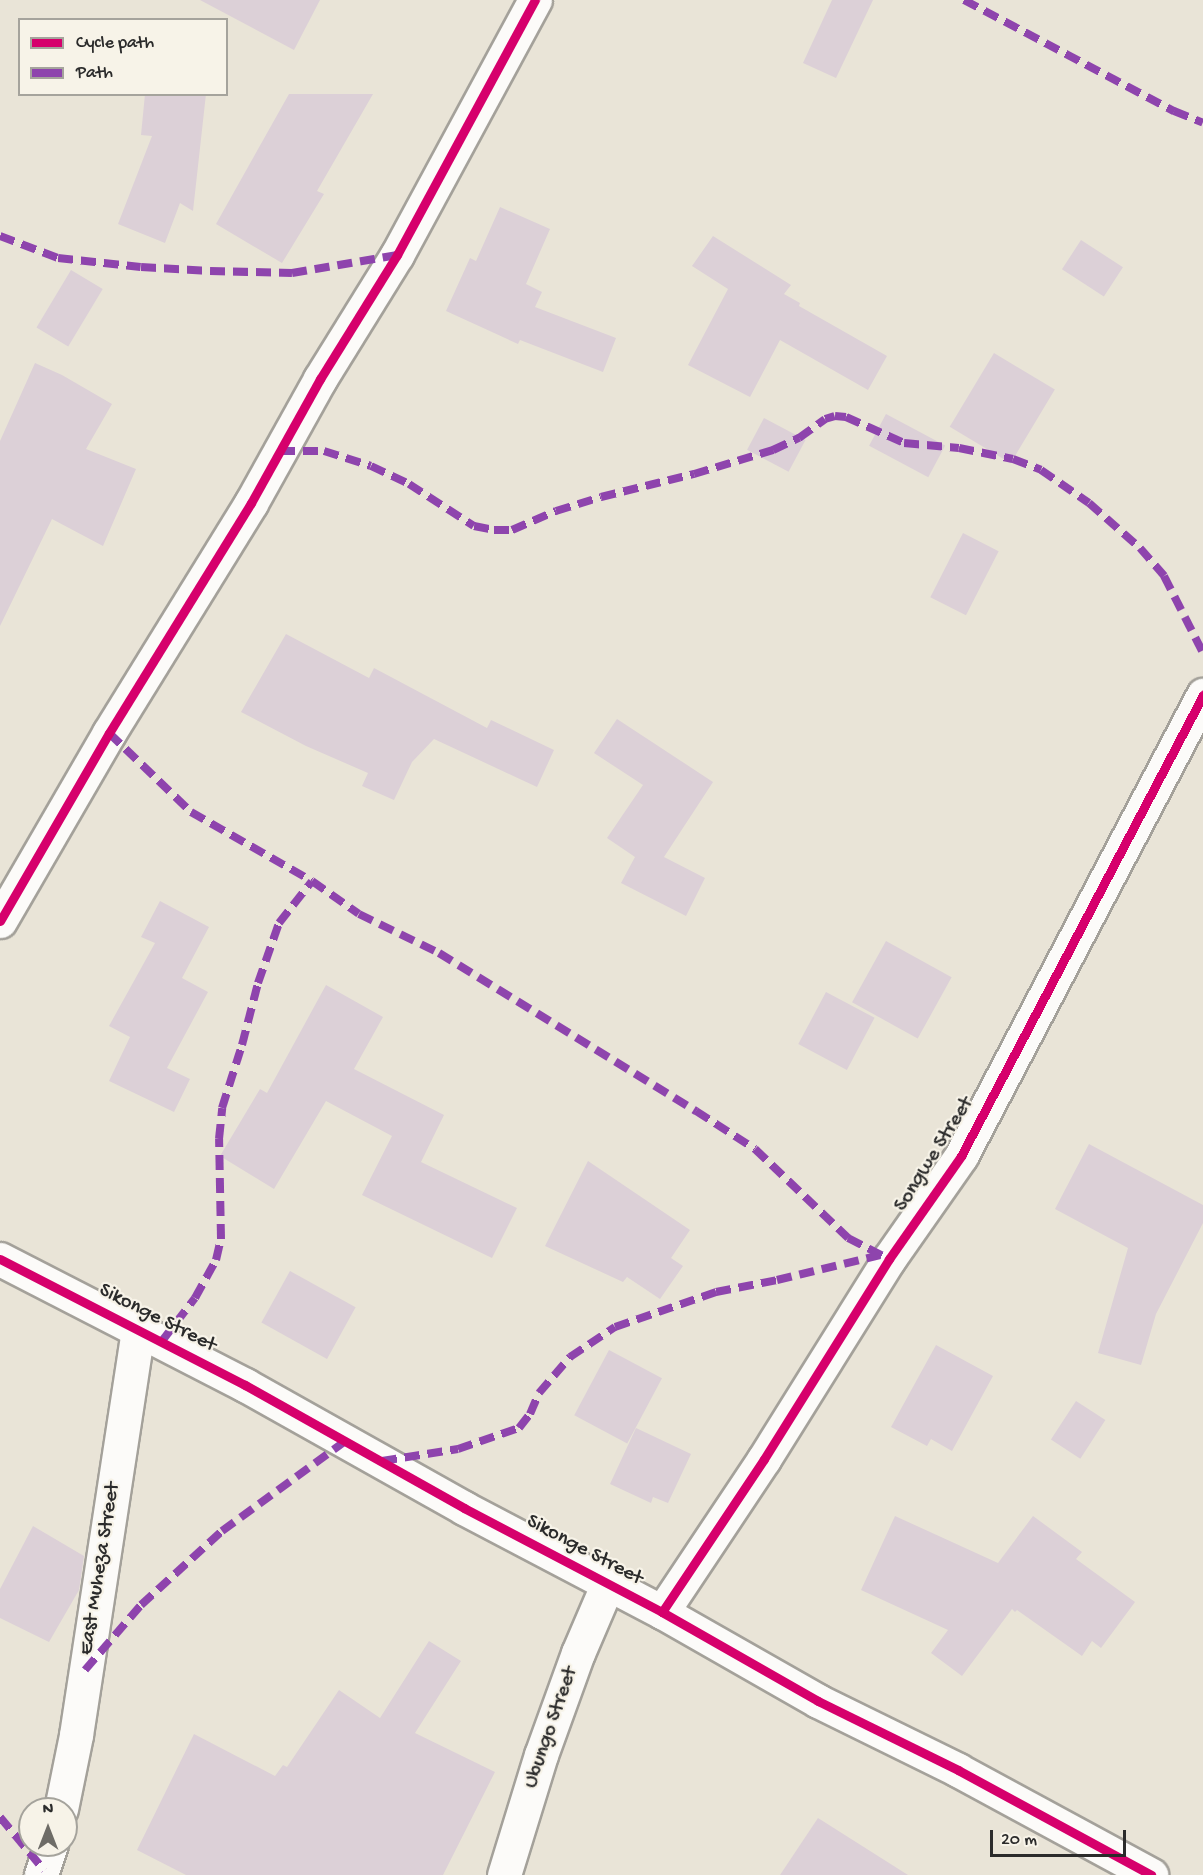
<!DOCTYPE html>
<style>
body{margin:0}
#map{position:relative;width:1203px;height:1875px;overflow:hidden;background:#e9e4d7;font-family:"Gochi Hand",sans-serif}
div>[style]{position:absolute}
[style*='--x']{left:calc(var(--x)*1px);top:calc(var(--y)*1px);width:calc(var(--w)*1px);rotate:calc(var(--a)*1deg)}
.building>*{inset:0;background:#dcd0d7;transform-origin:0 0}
.roads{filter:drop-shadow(2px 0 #a4a19a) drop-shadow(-2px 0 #a4a19a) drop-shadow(0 2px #a4a19a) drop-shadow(0 -2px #a4a19a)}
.minor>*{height:33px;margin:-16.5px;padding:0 16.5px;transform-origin:16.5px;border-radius:16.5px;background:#fcfbf9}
.quiet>*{height:8px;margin-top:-4px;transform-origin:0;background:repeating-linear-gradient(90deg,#8e44ad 0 15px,transparent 0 23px)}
.cycleway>*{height:9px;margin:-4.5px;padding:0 4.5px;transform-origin:4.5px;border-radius:4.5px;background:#d6006c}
span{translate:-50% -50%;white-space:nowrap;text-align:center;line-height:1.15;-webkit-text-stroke:4.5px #f7f3e8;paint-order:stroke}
.street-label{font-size:21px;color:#2b2b2b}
.legend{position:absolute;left:18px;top:18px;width:210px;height:78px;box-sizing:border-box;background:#f7f3e8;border:2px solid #a5a39c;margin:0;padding:8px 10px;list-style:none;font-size:18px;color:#2b2b2b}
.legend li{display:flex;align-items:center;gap:12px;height:30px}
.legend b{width:30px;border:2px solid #a5a39c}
.north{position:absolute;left:18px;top:1797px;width:60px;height:60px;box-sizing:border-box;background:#f7f3e8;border:2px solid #a5a39c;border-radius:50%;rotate:0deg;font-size:16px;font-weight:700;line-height:24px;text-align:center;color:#2b2b2b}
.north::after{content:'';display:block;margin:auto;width:21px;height:27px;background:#6e6c67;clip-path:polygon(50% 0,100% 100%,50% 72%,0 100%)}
.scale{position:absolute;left:990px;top:1830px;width:136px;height:27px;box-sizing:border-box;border:3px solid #2b2b2b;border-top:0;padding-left:8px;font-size:18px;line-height:21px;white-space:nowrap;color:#2b2b2b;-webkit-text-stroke:4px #f7f3e8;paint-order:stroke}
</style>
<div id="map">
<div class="building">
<div style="clip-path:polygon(200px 0,320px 0,294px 50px)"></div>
<div style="clip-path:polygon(832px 0,873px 0,836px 78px,803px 63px)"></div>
<div style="clip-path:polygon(145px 94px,206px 94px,193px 211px,180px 203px,165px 243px,118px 224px,152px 136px,141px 135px)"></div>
<div style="clip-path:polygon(289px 94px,373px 94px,317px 191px,324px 194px,282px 263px,216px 224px)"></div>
<div style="clip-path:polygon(500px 207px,550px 229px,526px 284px,542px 292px,535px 307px,616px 338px,603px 372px,520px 340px,518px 344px,446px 311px,470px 258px,476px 261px)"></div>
<div style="clip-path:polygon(713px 236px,791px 285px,784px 294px,800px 303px,799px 306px,887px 356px,868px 390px,780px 340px,750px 397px,688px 365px,728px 289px,692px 266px)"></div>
<div style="left:1081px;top:240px;width:50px;height:35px;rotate:33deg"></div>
<div style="left:71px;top:270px;width:37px;height:67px;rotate:31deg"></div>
<div style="left:994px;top:353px;width:71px;height:86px;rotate:31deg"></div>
<div style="clip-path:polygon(35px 363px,62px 375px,112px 404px,86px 449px,136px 469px,103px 546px,52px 519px,0 626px,0 441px)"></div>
<div style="left:886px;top:414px;width:67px;height:36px;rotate:28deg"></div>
<div style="left:764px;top:418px;width:47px;height:36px;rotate:28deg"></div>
<div style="left:963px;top:533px;width:40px;height:72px;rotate:27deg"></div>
<div style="clip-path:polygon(286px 634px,369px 678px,374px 668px,487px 728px,491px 720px,554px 750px,537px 787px,434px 739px,412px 762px,394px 800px,362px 786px,368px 773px,306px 746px,241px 712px)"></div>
<div style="clip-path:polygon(617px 719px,713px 782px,664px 857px,705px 878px,686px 916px,621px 883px,635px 857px,607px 838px,643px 785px,594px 753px)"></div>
<div style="clip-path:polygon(160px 901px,209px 927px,182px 978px,208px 992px,167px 1068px,190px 1079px,174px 1112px,109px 1081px,130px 1037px,109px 1026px,155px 943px,141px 937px)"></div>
<div style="left:886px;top:941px;width:75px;height:70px;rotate:29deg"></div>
<div style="clip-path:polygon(326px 985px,383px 1017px,354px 1069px,444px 1115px,421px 1162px,517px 1208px,492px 1258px,362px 1195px,392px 1136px,326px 1101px,274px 1189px,220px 1156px,260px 1089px,267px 1093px)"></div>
<div style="left:826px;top:992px;width:55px;height:59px;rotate:28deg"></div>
<div style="clip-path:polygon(1089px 1144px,1203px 1205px,1203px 1223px,1156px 1314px,1141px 1365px,1098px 1353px,1128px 1248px,1055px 1209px)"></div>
<div style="clip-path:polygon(588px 1161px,690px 1230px,671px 1258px,683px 1266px,660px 1299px,627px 1277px,623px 1282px,545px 1246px)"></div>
<div style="left:290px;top:1271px;width:75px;height:59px;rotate:29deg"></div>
<div style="clip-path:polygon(936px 1345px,993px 1376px,952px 1451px,931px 1439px,927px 1446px,891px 1427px)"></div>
<div style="left:609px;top:1350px;width:60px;height:74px;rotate:28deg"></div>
<div style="left:1076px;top:1401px;width:35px;height:46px;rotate:33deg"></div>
<div style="clip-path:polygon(636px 1428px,691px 1454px,668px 1503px,653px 1497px,651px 1503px,610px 1484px)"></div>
<div style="clip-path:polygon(895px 1516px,998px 1563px,1033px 1516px,1082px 1552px,1076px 1559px,1135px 1602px,1101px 1648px,1092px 1641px,1082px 1656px,1017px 1610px,1015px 1612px,1012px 1609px,962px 1676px,931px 1653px,948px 1630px,861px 1590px)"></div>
<div style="clip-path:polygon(33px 1526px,84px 1556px,79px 1590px,49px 1642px,0 1618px,0 1589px)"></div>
<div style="clip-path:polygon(429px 1641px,461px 1661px,415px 1733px,495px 1772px,443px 1875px,186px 1875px,137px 1850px,194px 1734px,275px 1776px,283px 1765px,287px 1767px,339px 1690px,380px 1718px)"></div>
<div style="clip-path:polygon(818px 1818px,908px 1875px,780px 1875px)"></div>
</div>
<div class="roads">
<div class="minor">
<div style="--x:0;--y:921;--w:217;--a:-59.9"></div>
<div style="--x:109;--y:733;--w:270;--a:-58.3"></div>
<div style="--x:251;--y:503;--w:142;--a:-60.9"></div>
<div style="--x:320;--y:379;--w:146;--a:-58.2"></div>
<div style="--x:397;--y:255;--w:290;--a:-61.6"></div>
<div style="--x:0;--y:1259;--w:276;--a:27.2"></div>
<div style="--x:245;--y:1385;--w:251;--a:29.3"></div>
<div style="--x:464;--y:1508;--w:224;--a:27.7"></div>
<div style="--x:662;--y:1612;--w:180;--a:29.7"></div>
<div style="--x:818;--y:1701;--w:156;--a:26.2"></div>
<div style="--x:958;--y:1770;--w:220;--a:28.5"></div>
<div style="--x:662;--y:1612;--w:184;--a:-56.3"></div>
<div style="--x:764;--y:1459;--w:236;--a:-58"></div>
<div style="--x:889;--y:1259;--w:126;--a:-55"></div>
<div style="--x:961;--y:1156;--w:521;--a:-62.3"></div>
<div style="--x:61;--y:1809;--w:76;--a:-78.5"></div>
<div style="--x:76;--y:1735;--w:412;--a:-81.3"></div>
<div style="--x:41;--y:1875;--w:32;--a:-72"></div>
<div style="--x:504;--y:1875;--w:126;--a:-72.9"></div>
<div style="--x:541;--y:1755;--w:109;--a:-70.1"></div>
<div style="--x:578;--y:1653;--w:76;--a:-66.8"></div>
</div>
</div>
<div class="quiet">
<div style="--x:964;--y:0;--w:238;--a:27.9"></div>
<div style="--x:1174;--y:111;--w:31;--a:22"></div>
<div style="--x:0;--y:236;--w:62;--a:20.8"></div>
<div style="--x:58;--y:258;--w:83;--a:6.2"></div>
<div style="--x:141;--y:267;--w:69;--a:3.3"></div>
<div style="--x:210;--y:271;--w:82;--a:1.4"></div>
<div style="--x:292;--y:273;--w:107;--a:-9.7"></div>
<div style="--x:280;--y:451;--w:44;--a:0"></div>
<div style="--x:324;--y:451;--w:49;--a:17.7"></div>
<div style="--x:371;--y:466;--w:42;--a:25.3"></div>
<div style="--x:409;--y:484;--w:77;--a:32.9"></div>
<div style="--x:474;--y:526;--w:20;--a:11"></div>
<div style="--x:494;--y:530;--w:18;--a:0"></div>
<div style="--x:512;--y:530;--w:48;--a:-23.4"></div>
<div style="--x:556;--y:511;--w:47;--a:-17.3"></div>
<div style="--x:601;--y:497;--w:96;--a:-13.9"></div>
<div style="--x:694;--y:474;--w:83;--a:-16.9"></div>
<div style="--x:773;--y:450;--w:29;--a:-25"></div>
<div style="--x:799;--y:438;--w:32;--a:-36"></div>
<div style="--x:825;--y:419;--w:10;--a:-17"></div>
<div style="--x:835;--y:416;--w:11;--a:5"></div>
<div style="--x:846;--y:417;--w:64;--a:24.1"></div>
<div style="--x:904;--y:443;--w:55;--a:5.2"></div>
<div style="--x:959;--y:448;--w:55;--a:11.5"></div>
<div style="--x:1013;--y:459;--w:30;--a:21"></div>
<div style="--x:1041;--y:470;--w:58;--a:34.5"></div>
<div style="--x:1089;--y:503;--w:68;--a:41.4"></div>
<div style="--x:1140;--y:548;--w:37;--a:49"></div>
<div style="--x:1164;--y:576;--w:86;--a:63.1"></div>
<div style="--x:109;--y:733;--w:114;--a:43.9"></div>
<div style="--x:191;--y:812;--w:139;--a:29.7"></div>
<div style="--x:312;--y:881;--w:57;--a:35.1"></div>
<div style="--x:359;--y:914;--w:89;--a:26"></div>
<div style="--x:439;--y:953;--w:302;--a:31.6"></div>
<div style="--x:696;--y:1111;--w:70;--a:32.8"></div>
<div style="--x:755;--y:1149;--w:129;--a:43.7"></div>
<div style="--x:848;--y:1238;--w:46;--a:27.1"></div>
<div style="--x:162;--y:1341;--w:54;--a:-52.5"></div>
<div style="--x:195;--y:1298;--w:43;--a:-61.1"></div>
<div style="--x:216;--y:1260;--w:22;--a:-77"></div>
<div style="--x:221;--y:1239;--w:100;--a:-91.1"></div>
<div style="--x:219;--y:1139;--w:31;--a:-84"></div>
<div style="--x:222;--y:1108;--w:66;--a:-72.4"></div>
<div style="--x:242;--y:1045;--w:64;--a:-75.5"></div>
<div style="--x:258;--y:983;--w:64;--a:-70.7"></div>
<div style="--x:279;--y:923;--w:53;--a:-51.8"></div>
<div style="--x:382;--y:1461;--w:77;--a:-9"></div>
<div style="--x:458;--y:1449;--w:65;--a:-19"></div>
<div style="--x:519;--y:1428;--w:18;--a:-52"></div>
<div style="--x:530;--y:1414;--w:23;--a:-67"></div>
<div style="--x:539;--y:1393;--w:48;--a:-49.3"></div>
<div style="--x:570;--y:1357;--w:54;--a:-33.7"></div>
<div style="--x:615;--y:1327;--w:107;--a:-19.1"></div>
<div style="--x:716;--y:1292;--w:62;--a:-11.1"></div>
<div style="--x:777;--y:1280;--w:106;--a:-13.6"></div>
<div style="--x:85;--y:1670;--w:86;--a:-49.3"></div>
<div style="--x:141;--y:1605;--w:110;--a:-42.4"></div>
<div style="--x:222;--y:1531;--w:151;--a:-36.1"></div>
<div style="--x:0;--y:1817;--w:69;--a:50.3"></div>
</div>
<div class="cycleway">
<div style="--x:0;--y:921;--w:217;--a:-59.9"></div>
<div style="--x:109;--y:733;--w:270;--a:-58.3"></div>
<div style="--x:251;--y:503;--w:142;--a:-60.9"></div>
<div style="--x:320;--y:379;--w:146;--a:-58.2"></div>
<div style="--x:397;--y:255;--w:290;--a:-61.6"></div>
<div style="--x:0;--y:1259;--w:276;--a:27.2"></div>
<div style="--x:245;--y:1385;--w:251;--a:29.3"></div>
<div style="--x:464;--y:1508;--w:224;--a:27.7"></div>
<div style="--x:662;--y:1612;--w:180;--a:29.7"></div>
<div style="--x:818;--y:1701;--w:156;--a:26.2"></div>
<div style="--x:958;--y:1770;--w:220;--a:28.5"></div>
<div style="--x:662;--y:1612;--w:184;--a:-56.3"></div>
<div style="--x:764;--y:1459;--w:236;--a:-58"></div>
<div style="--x:889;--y:1259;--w:126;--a:-55"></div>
<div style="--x:961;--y:1156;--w:521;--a:-62.3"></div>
</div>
<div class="street-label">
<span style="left:935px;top:1155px;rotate:-58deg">Songwe Street</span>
<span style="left:157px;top:1319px;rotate:27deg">Sikonge Street</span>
<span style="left:584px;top:1551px;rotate:28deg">Sikonge Street</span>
<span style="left:101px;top:1569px;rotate:-81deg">East Muheza Street</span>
<span style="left:552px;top:1728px;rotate:-71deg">Ubungo Street</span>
</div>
<ul class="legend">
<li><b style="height:8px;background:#d6006c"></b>Cycle path</li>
<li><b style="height:8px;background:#8e44ad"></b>Path</li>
</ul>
<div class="north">N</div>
<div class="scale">20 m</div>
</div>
